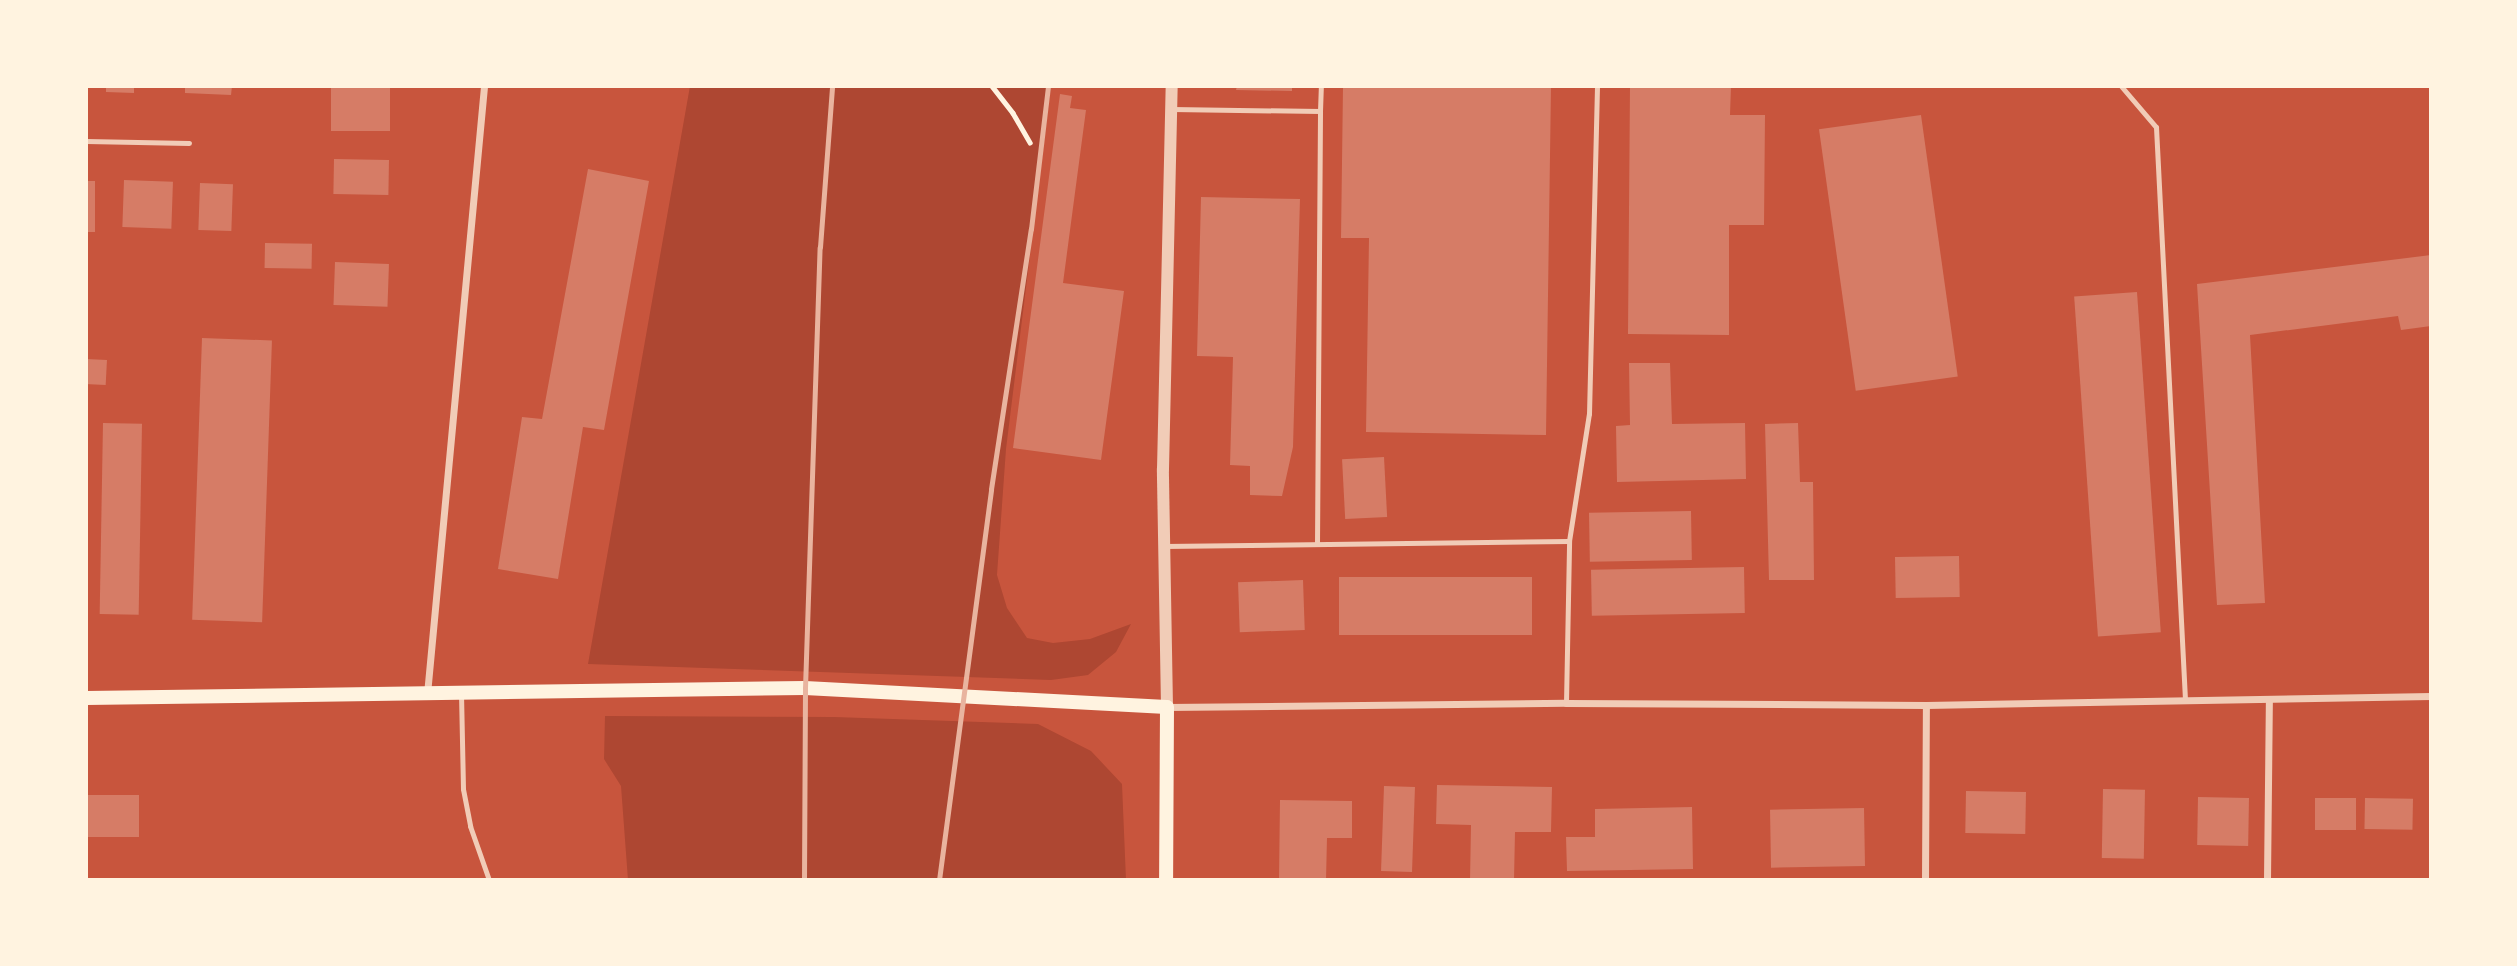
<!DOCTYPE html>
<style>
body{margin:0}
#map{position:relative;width:2517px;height:966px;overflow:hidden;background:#c8553d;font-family:"Sofia Sans Condensed",sans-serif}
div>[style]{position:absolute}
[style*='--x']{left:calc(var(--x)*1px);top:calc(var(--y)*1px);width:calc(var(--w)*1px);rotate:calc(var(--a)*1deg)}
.green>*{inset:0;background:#ae4732}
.building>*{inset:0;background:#d67c66;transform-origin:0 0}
.path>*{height:4.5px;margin:-2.25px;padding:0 2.25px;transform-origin:2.25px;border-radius:2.25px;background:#fff3e0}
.service>*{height:5px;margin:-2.5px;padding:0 2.5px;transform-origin:2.5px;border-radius:2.5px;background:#f1ccb7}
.minor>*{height:7px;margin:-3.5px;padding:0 3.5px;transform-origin:3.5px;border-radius:3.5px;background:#f1ccb7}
.tertiary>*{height:12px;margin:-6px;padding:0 6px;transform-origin:6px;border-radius:6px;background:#f1ccb7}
.secondary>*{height:14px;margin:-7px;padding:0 7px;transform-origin:7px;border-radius:7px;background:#fff3e0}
.rail>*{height:5px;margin:-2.5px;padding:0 2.5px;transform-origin:2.5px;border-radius:2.5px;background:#e9b49f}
span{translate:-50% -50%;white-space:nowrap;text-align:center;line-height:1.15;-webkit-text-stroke:7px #fff3e0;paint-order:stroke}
.frame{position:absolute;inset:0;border:88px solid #fff3e0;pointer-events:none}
</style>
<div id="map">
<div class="green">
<div style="clip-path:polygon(690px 86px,1051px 86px,1006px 449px,997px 575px,1007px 608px,1027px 638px,1053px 643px,1090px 639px,1131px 624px,1116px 652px,1088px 675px,1051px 680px,588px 664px)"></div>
<div style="clip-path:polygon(605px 716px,834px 717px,1038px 724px,1091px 751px,1122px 784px,1126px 880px,628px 880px,621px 786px,604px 759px)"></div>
</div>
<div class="building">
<div style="clip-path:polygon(106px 86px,134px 86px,134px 93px,106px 92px)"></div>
<div style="clip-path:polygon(185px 86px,232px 86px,231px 95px,185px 93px)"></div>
<div style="left:331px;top:86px;width:59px;height:45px"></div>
<div style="clip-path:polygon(1237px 86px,1292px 86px,1292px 91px,1236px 90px)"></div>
<div style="clip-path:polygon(1343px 86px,1551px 86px,1546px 435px,1366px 432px,1369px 238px,1341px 238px)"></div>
<div style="clip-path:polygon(1630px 86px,1731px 86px,1730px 115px,1765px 115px,1764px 225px,1729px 225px,1729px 335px,1628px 334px)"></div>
<div style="clip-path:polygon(1060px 94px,1072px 96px,1070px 108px,1086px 110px,1063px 283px,1124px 291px,1101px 460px,1013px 448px)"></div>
<div style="left:1921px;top:115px;width:264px;height:103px;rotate:82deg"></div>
<div style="left:334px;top:159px;width:55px;height:35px;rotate:1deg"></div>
<div style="clip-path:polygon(588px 169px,649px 181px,604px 430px,583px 427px,558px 579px,498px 569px,522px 417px,542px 419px)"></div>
<div style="left:124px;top:180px;width:49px;height:47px;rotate:2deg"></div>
<div style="left:86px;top:181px;width:9px;height:51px"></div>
<div style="left:200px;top:183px;width:33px;height:47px;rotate:2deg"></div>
<div style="clip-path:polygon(1201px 197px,1300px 199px,1293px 447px,1282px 496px,1250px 495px,1250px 466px,1230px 465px,1233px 357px,1197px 356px)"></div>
<div style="left:265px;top:243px;width:47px;height:25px;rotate:1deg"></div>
<div style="clip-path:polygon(2431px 255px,2431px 326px,2401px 330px,2398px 316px,2250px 335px,2265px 603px,2217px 605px,2197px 284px)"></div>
<div style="left:335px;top:262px;width:54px;height:43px;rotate:2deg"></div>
<div style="left:2137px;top:292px;width:341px;height:63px;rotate:86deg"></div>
<div style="left:202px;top:338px;width:70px;height:282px;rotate:2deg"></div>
<div style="left:86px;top:359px;width:21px;height:25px;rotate:3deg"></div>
<div style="clip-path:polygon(1629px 363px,1670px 363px,1672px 424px,1745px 423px,1746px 479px,1617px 482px,1616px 426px,1630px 425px)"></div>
<div style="left:103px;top:423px;width:39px;height:191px;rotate:1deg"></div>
<div style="clip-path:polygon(1798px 423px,1800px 482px,1813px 482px,1814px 580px,1769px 580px,1765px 424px)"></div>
<div style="left:1384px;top:457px;width:60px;height:42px;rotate:87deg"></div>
<div style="left:1691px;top:511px;width:49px;height:102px;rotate:89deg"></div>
<div style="left:1959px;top:556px;width:41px;height:64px;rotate:89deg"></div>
<div style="left:1744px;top:567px;width:46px;height:153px;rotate:89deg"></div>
<div style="left:1339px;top:577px;width:193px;height:58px"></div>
<div style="left:1303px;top:580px;width:50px;height:65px;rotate:88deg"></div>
<div style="clip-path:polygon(1437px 785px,1552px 787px,1551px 832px,1515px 832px,1514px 880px,1470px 880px,1471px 825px,1436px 824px)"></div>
<div style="left:1384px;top:786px;width:31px;height:85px;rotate:2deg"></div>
<div style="left:2103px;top:789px;width:42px;height:69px;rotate:1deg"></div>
<div style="left:1966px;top:791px;width:60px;height:42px;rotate:1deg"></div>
<div style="left:86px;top:795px;width:53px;height:42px"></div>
<div style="left:2198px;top:797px;width:51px;height:48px;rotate:1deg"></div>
<div style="left:2315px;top:798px;width:41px;height:32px"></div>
<div style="left:2365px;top:798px;width:48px;height:31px;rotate:1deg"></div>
<div style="clip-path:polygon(1280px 800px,1352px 801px,1352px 838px,1327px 838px,1326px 880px,1279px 880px)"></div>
<div style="clip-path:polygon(1692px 807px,1693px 869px,1567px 871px,1566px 837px,1595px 837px,1595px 809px)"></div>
<div style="left:1864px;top:808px;width:58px;height:94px;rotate:89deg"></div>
</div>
<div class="path">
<div style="--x:992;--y:86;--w:34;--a:52"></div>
<div style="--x:1013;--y:113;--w:34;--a:60"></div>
</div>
<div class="service">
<div style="--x:2121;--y:86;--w:54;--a:49.5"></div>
<div style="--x:2156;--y:127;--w:574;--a:87.1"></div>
<div style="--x:1172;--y:109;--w:148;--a:0.8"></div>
<div style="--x:1320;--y:111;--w:25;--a:-88"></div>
<div style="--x:86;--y:141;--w:103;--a:1.1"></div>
<div style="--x:1317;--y:544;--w:433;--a:-89.6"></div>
<div style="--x:1164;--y:546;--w:405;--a:-0.7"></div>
<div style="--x:1569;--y:541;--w:129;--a:-81.1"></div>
<div style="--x:1589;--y:414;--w:328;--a:-88.6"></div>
<div style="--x:461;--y:693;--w:96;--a:88.8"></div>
<div style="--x:463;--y:789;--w:38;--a:79"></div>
<div style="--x:470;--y:826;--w:57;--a:70.6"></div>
<div style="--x:1566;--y:703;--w:162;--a:-88.9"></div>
</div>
<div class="minor">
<div style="--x:427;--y:694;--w:611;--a:-84.64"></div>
<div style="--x:1167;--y:707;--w:399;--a:-0.6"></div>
<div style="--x:1566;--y:703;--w:360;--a:0.3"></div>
<div style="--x:1926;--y:705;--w:505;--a:-1.02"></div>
<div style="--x:1925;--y:880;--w:175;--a:-89.7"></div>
<div style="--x:2267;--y:880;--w:181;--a:-89.4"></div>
</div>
<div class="tertiary">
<div style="--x:1167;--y:707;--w:238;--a:-91"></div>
<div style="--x:1163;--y:469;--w:383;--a:-88.7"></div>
</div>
<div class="secondary">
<div style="--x:86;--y:698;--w:719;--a:-0.8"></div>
<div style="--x:805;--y:688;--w:362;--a:3"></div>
<div style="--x:1167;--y:707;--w:173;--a:90.3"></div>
</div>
<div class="rail">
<div style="--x:804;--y:880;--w:192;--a:-89.7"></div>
<div style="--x:805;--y:688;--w:441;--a:-88.1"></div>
<div style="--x:820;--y:247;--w:161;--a:-85.7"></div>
<div style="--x:939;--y:880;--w:394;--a:-82.4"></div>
<div style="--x:991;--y:489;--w:263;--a:-81.3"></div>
<div style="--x:1031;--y:229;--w:144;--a:-83.2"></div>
</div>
<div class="frame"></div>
</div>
